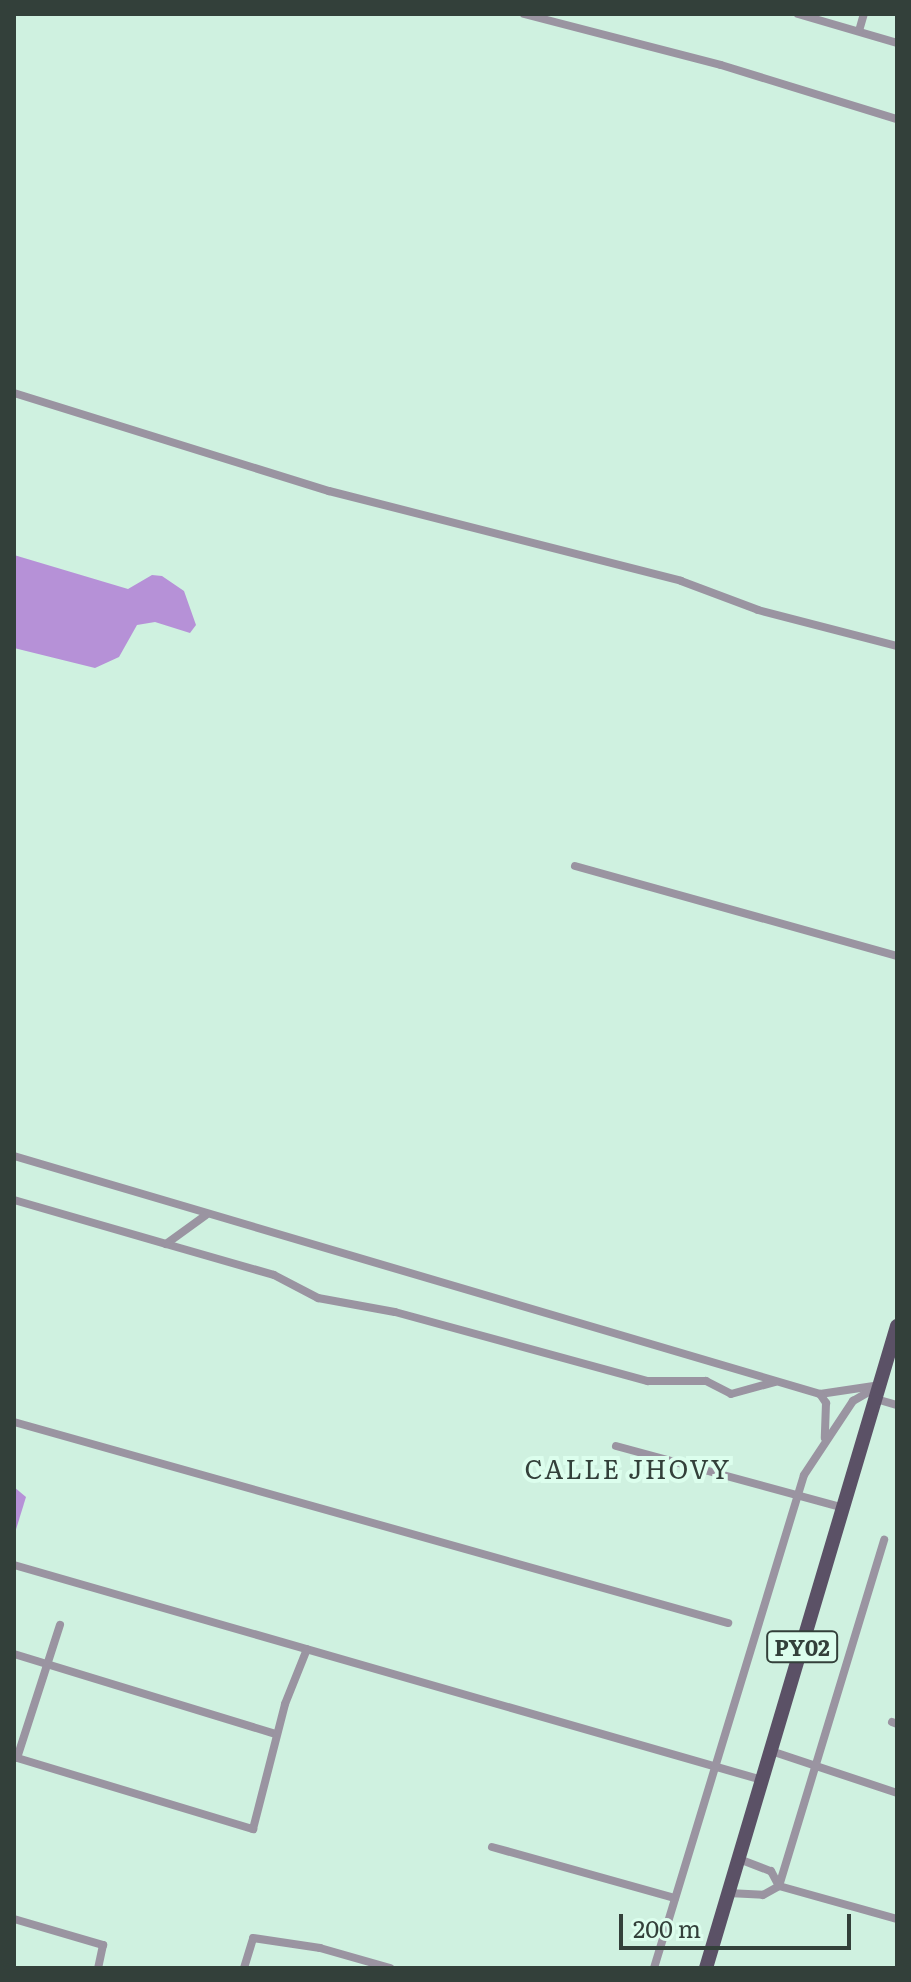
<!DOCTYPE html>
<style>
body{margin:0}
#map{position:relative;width:911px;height:1982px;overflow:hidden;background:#cff1e0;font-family:Literata,serif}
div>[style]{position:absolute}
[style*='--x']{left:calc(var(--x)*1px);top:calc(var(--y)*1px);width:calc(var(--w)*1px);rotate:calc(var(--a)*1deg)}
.forest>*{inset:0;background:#b691d7}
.minor>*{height:8px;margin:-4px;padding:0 4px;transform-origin:4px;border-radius:4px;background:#9a94a1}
.primary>*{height:14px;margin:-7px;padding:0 7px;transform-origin:7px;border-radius:7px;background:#5b5166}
span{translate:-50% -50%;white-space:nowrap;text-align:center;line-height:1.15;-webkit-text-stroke:8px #dcfeed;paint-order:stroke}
.shield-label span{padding:2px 6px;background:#dcfeed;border:2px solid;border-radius:6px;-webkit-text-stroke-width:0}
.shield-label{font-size:22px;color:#33403a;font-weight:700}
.neighbourhood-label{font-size:26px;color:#33403a;letter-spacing:2px}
.frame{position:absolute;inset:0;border:16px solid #33403a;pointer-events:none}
.scale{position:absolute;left:619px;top:1914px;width:232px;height:36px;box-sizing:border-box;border:4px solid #33403a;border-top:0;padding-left:10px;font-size:24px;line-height:28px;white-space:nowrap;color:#33403a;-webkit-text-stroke:6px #dcfeed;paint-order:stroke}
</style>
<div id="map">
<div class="forest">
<div style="clip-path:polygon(14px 555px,128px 589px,152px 575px,162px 576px,184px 591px,196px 625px,190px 633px,155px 622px,137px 625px,119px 657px,95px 668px,14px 648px)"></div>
<div style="clip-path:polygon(14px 1487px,26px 1497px,14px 1536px)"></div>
</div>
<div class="minor">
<div style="--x:524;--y:14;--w:203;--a:14.5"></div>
<div style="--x:721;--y:65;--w:184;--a:17.1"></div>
<div style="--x:798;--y:14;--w:103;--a:16.3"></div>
<div style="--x:859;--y:31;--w:18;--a:-74"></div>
<div style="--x:14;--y:393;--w:330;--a:17.3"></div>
<div style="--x:329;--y:491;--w:363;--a:14.3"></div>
<div style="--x:681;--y:581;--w:82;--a:20.6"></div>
<div style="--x:758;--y:610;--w:144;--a:14.5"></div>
<div style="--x:575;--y:866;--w:334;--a:15.6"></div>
<div style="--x:14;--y:1156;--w:840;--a:16.45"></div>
<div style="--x:820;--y:1394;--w:61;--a:-8.5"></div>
<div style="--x:14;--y:1200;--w:158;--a:16.1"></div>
<div style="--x:166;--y:1244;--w:49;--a:-35.9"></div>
<div style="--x:166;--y:1244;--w:112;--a:16"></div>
<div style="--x:274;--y:1275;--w:50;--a:27.6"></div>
<div style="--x:318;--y:1298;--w:78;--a:10.3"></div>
<div style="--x:395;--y:1312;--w:262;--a:15.3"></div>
<div style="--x:648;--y:1381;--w:58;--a:0"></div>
<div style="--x:706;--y:1381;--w:28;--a:27"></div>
<div style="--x:731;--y:1394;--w:46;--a:-15.3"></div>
<div style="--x:820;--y:1394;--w:11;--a:56"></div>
<div style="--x:826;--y:1403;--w:35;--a:92"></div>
<div style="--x:876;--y:1399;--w:22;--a:16"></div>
<div style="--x:14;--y:1422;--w:742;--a:15.72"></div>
<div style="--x:616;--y:1446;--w:236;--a:15.2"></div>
<div style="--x:14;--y:1565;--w:778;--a:16.04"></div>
<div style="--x:14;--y:1654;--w:274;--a:17"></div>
<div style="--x:892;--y:1722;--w:5;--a:22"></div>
<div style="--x:771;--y:1751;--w:133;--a:18.4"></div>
<div style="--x:14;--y:1757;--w:250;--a:16.8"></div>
<div style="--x:253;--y:1829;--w:129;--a:-75.6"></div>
<div style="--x:285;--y:1704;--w:59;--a:-68.2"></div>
<div style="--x:17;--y:1758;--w:140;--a:-72.1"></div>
<div style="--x:492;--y:1847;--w:190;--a:15.6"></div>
<div style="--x:739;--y:1859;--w:34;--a:21"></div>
<div style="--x:771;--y:1871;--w:17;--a:62"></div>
<div style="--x:779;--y:1886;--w:123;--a:15.6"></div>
<div style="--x:728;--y:1893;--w:35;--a:3"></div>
<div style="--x:763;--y:1895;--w:18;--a:-29"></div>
<div style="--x:779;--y:1886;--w:362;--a:-73.1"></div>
<div style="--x:14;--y:1919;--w:93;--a:16.3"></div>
<div style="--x:103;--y:1945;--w:24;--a:102"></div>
<div style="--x:244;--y:1968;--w:31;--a:-73"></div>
<div style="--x:253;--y:1938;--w:68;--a:8.5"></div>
<div style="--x:320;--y:1948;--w:73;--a:15.9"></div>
<div style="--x:654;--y:1968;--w:515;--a:-73.08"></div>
<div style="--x:804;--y:1475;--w:89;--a:-56.5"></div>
<div style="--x:853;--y:1401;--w:22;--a:-30"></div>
</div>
<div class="primary">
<div style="--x:706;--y:1968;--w:670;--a:-73.43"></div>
</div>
<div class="shield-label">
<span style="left:802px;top:1647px">PY02</span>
</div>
<div class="neighbourhood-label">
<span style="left:628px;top:1468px">CALLE JHOVY</span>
</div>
<div class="frame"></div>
<div class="scale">200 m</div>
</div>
